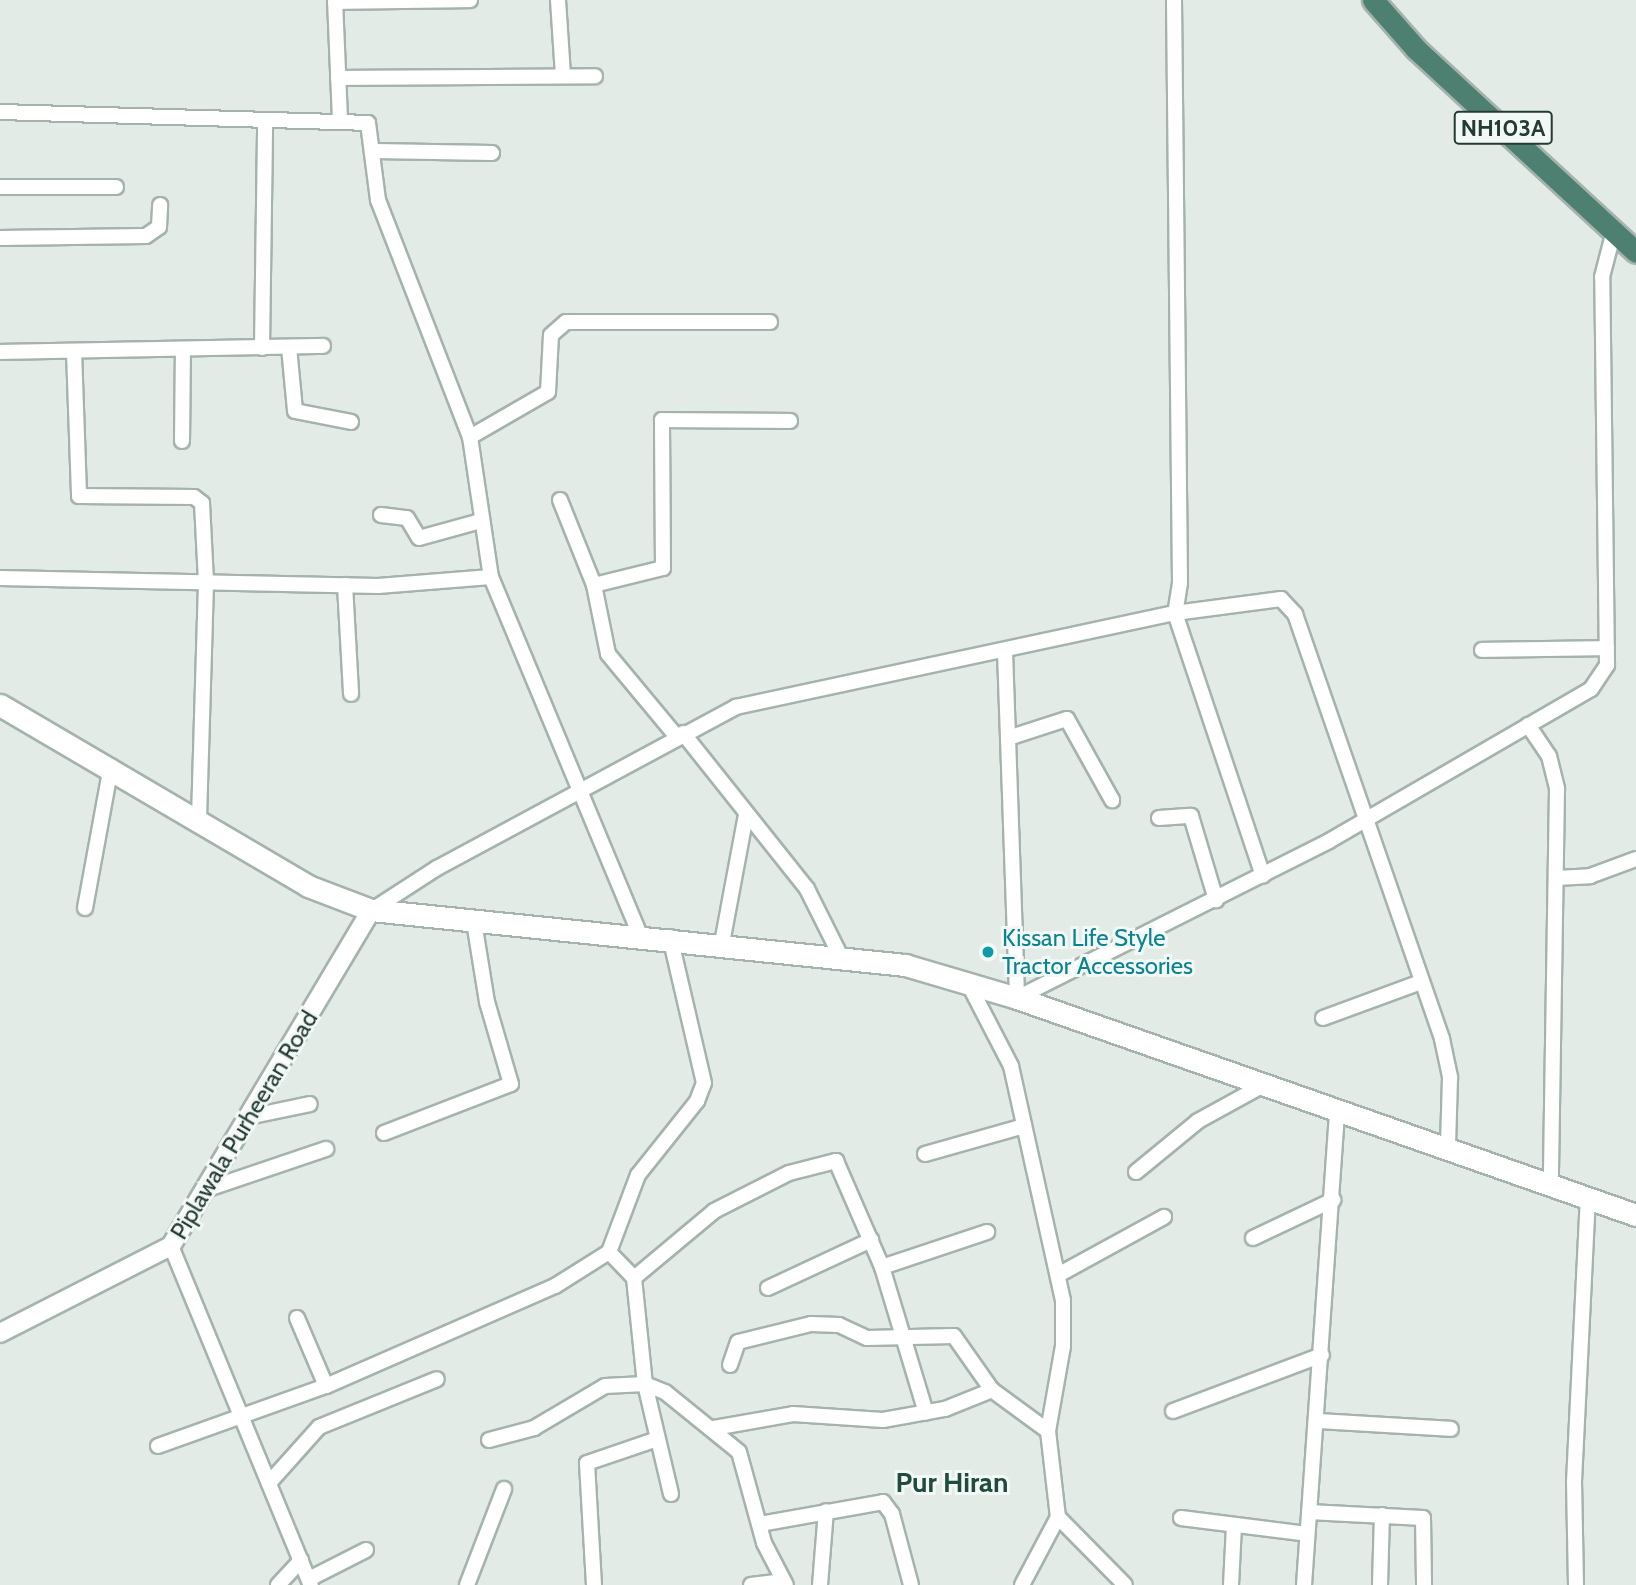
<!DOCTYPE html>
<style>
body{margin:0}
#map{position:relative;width:1636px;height:1585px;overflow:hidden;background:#e2ebe6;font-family:Cabin,sans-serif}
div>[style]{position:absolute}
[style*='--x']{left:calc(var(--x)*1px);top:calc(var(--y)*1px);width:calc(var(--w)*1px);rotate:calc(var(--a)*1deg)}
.roads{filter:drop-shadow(2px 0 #a5b3ad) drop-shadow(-2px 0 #a5b3ad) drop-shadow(0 2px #a5b3ad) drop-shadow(0 -2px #a5b3ad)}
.minor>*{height:14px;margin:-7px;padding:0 7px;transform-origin:7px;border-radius:7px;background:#fff}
.tertiary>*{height:18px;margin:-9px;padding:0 9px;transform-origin:9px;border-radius:9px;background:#fff}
.secondary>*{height:21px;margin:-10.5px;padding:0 10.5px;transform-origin:10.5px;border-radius:10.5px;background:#fff}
.trunk>*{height:21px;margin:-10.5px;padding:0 10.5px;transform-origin:10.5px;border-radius:10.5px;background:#4e8072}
.dots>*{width:19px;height:19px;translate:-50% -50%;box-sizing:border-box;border:4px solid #f2f8f5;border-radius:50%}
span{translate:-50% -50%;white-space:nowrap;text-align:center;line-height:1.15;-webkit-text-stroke:6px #f2f8f5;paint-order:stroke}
.shield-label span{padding:2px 5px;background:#f2f8f5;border:2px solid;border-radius:5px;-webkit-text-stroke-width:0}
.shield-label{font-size:23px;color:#243b33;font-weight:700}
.culture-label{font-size:24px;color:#0d838f}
.left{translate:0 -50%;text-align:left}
.street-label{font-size:24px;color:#243b33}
.quarter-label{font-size:28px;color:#214b3e;font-weight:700}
</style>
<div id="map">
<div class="roads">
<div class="minor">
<div style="--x:335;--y:0;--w:120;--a:87.6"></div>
<div style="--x:558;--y:0;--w:76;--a:86.2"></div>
<div style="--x:1174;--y:0;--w:583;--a:89.41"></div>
<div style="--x:1180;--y:583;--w:30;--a:99"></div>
<div style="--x:1175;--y:613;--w:277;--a:71.5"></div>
<div style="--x:335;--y:2;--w:135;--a:-0.8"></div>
<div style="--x:338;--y:78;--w:257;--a:-0.4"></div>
<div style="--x:0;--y:112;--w:368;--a:1.7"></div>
<div style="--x:368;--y:123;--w:78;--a:82.6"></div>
<div style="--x:378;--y:200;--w:254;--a:68.8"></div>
<div style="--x:470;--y:437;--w:142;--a:81.5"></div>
<div style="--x:491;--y:577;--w:386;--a:67.4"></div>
<div style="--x:374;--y:151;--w:118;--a:1"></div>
<div style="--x:0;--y:187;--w:116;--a:0"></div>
<div style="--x:0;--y:238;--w:146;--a:-0.8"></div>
<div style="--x:146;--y:236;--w:16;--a:-35"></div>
<div style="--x:159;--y:227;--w:22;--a:-87"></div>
<div style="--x:289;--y:347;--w:64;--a:84.6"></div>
<div style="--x:295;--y:411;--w:57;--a:11.1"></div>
<div style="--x:262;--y:348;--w:228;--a:-89.2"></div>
<div style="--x:74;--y:351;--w:145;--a:88"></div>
<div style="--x:79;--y:496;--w:115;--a:0.5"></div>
<div style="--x:194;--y:497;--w:10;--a:37"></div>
<div style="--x:202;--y:503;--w:80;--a:87.1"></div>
<div style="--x:206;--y:583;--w:241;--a:91.7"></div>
<div style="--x:0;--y:352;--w:323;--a:-1.1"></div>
<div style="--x:470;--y:437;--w:90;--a:-30"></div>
<div style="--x:548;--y:392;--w:57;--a:-87"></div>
<div style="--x:551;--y:335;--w:20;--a:-41"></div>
<div style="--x:566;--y:322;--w:204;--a:0"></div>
<div style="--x:182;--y:441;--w:92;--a:-89.4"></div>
<div style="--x:560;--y:500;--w:92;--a:68.2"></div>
<div style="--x:594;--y:585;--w:70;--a:78.5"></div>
<div style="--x:608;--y:654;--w:108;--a:50.3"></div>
<div style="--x:381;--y:515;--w:26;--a:7"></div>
<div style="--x:407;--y:518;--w:23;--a:59"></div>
<div style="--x:419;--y:538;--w:64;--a:-15.3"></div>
<div style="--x:0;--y:578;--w:378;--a:1.2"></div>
<div style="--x:378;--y:586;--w:113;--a:-4.6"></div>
<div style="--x:345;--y:585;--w:109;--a:86.8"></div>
<div style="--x:594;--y:585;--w:71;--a:-13.8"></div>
<div style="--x:663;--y:568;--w:148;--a:-90.4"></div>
<div style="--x:662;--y:420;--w:128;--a:0.4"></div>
<div style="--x:1482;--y:650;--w:125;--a:-0.9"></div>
<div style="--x:1005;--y:652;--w:346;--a:88"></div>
<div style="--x:1017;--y:998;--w:349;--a:-26.7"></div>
<div style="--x:1329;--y:841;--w:303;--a:-30.1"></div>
<div style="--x:1591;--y:689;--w:29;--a:-56"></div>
<div style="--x:1607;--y:665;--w:388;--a:-90.7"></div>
<div style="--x:1602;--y:277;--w:48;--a:-75.4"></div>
<div style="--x:1528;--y:725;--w:37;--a:56"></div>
<div style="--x:1549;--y:756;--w:34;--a:76"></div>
<div style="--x:1557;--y:789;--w:391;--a:90.9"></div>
<div style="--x:683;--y:733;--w:199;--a:51.5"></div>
<div style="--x:807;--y:889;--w:74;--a:63.4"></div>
<div style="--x:1008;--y:738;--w:62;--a:-17.9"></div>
<div style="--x:1067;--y:719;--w:93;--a:60.9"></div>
<div style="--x:1159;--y:818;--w:32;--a:-4"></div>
<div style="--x:1191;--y:816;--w:88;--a:73.4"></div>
<div style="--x:1556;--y:878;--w:34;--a:-3"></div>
<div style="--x:1590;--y:876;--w:49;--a:-20.3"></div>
<div style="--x:85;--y:908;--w:144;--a:-79.6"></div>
<div style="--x:372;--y:910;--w:77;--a:-32.9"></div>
<div style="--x:437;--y:868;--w:340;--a:-28.3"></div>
<div style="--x:736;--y:707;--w:449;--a:-12.1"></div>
<div style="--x:1175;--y:613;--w:107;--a:-7.5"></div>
<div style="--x:1281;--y:599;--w:21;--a:47"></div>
<div style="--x:1295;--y:614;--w:450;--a:70.9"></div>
<div style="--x:1442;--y:1039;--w:40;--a:78"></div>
<div style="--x:1450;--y:1078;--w:68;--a:91.7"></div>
<div style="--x:722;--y:943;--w:130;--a:-79.4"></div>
<div style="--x:968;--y:983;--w:93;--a:62.6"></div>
<div style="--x:1011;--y:1066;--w:240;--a:77.5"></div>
<div style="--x:1063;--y:1300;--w:46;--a:90"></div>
<div style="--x:1063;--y:1346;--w:86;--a:100"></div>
<div style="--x:1323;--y:1018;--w:104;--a:-20.2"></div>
<div style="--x:248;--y:1117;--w:63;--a:-11.8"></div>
<div style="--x:384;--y:1133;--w:136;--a:-21.1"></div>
<div style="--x:511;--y:1084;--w:85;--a:-106.3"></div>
<div style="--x:487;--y:1002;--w:81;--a:-99.2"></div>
<div style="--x:925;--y:1154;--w:103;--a:-15.8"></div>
<div style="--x:1136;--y:1172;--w:80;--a:-39.4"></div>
<div style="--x:1198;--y:1121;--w:79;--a:-28.8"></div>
<div style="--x:205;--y:1190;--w:128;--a:-18.7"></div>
<div style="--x:1253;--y:1238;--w:89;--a:-25.4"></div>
<div style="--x:171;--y:1246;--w:367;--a:67.6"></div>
<div style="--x:609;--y:1252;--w:36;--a:46"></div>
<div style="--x:634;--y:1278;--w:107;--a:84.1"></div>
<div style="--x:645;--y:1384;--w:113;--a:76.7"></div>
<div style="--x:882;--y:1267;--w:111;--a:-18.4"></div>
<div style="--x:1058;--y:1275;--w:121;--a:-28.7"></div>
<div style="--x:634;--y:1278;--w:104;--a:-39.9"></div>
<div style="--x:714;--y:1211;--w:84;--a:-26.9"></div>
<div style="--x:789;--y:1173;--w:49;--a:-14.3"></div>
<div style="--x:836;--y:1161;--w:116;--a:66.5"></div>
<div style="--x:882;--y:1267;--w:152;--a:73.2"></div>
<div style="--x:768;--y:1288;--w:114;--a:-25"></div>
<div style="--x:297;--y:1318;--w:74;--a:66.9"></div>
<div style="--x:730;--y:1365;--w:24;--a:-71"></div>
<div style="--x:738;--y:1342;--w:75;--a:-13.9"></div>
<div style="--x:811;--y:1324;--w:28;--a:2"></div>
<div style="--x:839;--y:1325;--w:31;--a:25"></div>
<div style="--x:867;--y:1338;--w:87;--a:-1.3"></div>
<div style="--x:954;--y:1336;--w:66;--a:54.9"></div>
<div style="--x:992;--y:1390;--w:69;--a:36.2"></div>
<div style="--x:1048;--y:1431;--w:87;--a:83.4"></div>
<div style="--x:1058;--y:1517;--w:77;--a:117.9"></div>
<div style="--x:1173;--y:1411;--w:159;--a:-20.6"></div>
<div style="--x:1317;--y:1421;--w:134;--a:3.4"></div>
<div style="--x:714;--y:1428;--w:80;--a:-10"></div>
<div style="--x:793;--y:1414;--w:90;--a:3.8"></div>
<div style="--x:883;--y:1420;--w:63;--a:-10.1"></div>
<div style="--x:945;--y:1409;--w:51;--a:-22"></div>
<div style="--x:489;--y:1440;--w:47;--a:-14.9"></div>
<div style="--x:534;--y:1428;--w:82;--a:-30.6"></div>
<div style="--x:605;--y:1386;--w:40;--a:-2.9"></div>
<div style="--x:645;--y:1384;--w:22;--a:22"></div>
<div style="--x:665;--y:1392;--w:95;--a:39"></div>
<div style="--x:739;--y:1452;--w:94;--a:74.6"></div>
<div style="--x:764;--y:1543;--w:47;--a:62.4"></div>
<div style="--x:158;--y:1446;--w:178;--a:-19.7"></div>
<div style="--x:326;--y:1386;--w:250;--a:-23.6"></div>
<div style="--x:555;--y:1286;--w:64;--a:-32.2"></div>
<div style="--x:609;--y:1252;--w:82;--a:-69.4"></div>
<div style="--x:638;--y:1175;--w:95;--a:-51.4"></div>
<div style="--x:697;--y:1101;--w:19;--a:-69"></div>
<div style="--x:704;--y:1083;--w:150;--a:-103.1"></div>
<div style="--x:269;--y:1483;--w:75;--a:-48.2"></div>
<div style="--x:319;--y:1427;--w:127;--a:-22.1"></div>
<div style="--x:1309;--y:1512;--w:114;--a:3"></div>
<div style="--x:1423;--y:1518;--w:67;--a:89.1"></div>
<div style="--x:1058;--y:1517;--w:95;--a:45.4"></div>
<div style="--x:1181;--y:1518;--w:127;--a:7.2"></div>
<div style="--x:760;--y:1524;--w:125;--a:-10.1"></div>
<div style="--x:883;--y:1502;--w:15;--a:53"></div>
<div style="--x:892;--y:1514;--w:73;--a:75"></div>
<div style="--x:309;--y:1579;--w:64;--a:-27"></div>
<div style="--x:278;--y:1585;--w:34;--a:-47"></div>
<div style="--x:467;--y:1585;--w:103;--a:-68.9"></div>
<div style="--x:594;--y:1585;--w:122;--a:-93.3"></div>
<div style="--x:587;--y:1463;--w:74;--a:-18.9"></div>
<div style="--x:751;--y:1585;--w:31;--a:-7"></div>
<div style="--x:820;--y:1585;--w:74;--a:-85.4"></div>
<div style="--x:1231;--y:1585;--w:60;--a:-87.1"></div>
<div style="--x:1304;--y:1585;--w:477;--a:-86"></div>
<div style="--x:1380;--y:1585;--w:70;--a:-88.4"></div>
<div style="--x:1576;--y:1585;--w:103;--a:-91.1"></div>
<div style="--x:1574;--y:1482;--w:286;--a:-87.2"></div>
</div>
<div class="tertiary">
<div style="--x:0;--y:1333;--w:192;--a:-27"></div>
<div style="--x:171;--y:1246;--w:391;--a:-59.2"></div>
</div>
<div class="secondary">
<div style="--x:0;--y:705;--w:357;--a:30.4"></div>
<div style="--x:308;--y:886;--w:67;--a:20.9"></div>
<div style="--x:371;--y:910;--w:537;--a:5.88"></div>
<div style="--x:905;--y:965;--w:117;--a:16.4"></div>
<div style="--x:1017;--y:998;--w:656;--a:19.32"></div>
</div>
<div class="trunk">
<div style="--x:1373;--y:0;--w:65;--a:48.7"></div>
<div style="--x:1416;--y:49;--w:299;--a:42.7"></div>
</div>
</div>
<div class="dots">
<div style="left:988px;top:952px;background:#0f9aa8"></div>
</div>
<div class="shield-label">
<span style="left:1503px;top:128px">NH103A</span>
</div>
<div class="culture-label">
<span class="left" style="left:1002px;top:952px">Kissan Life Style<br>Tractor Accessories</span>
</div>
<div class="street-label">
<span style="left:244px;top:1125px;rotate:-59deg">Piplawala Purheeran Road</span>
</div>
<div class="quarter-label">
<span style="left:952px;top:1482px">Pur Hiran</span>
</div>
</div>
